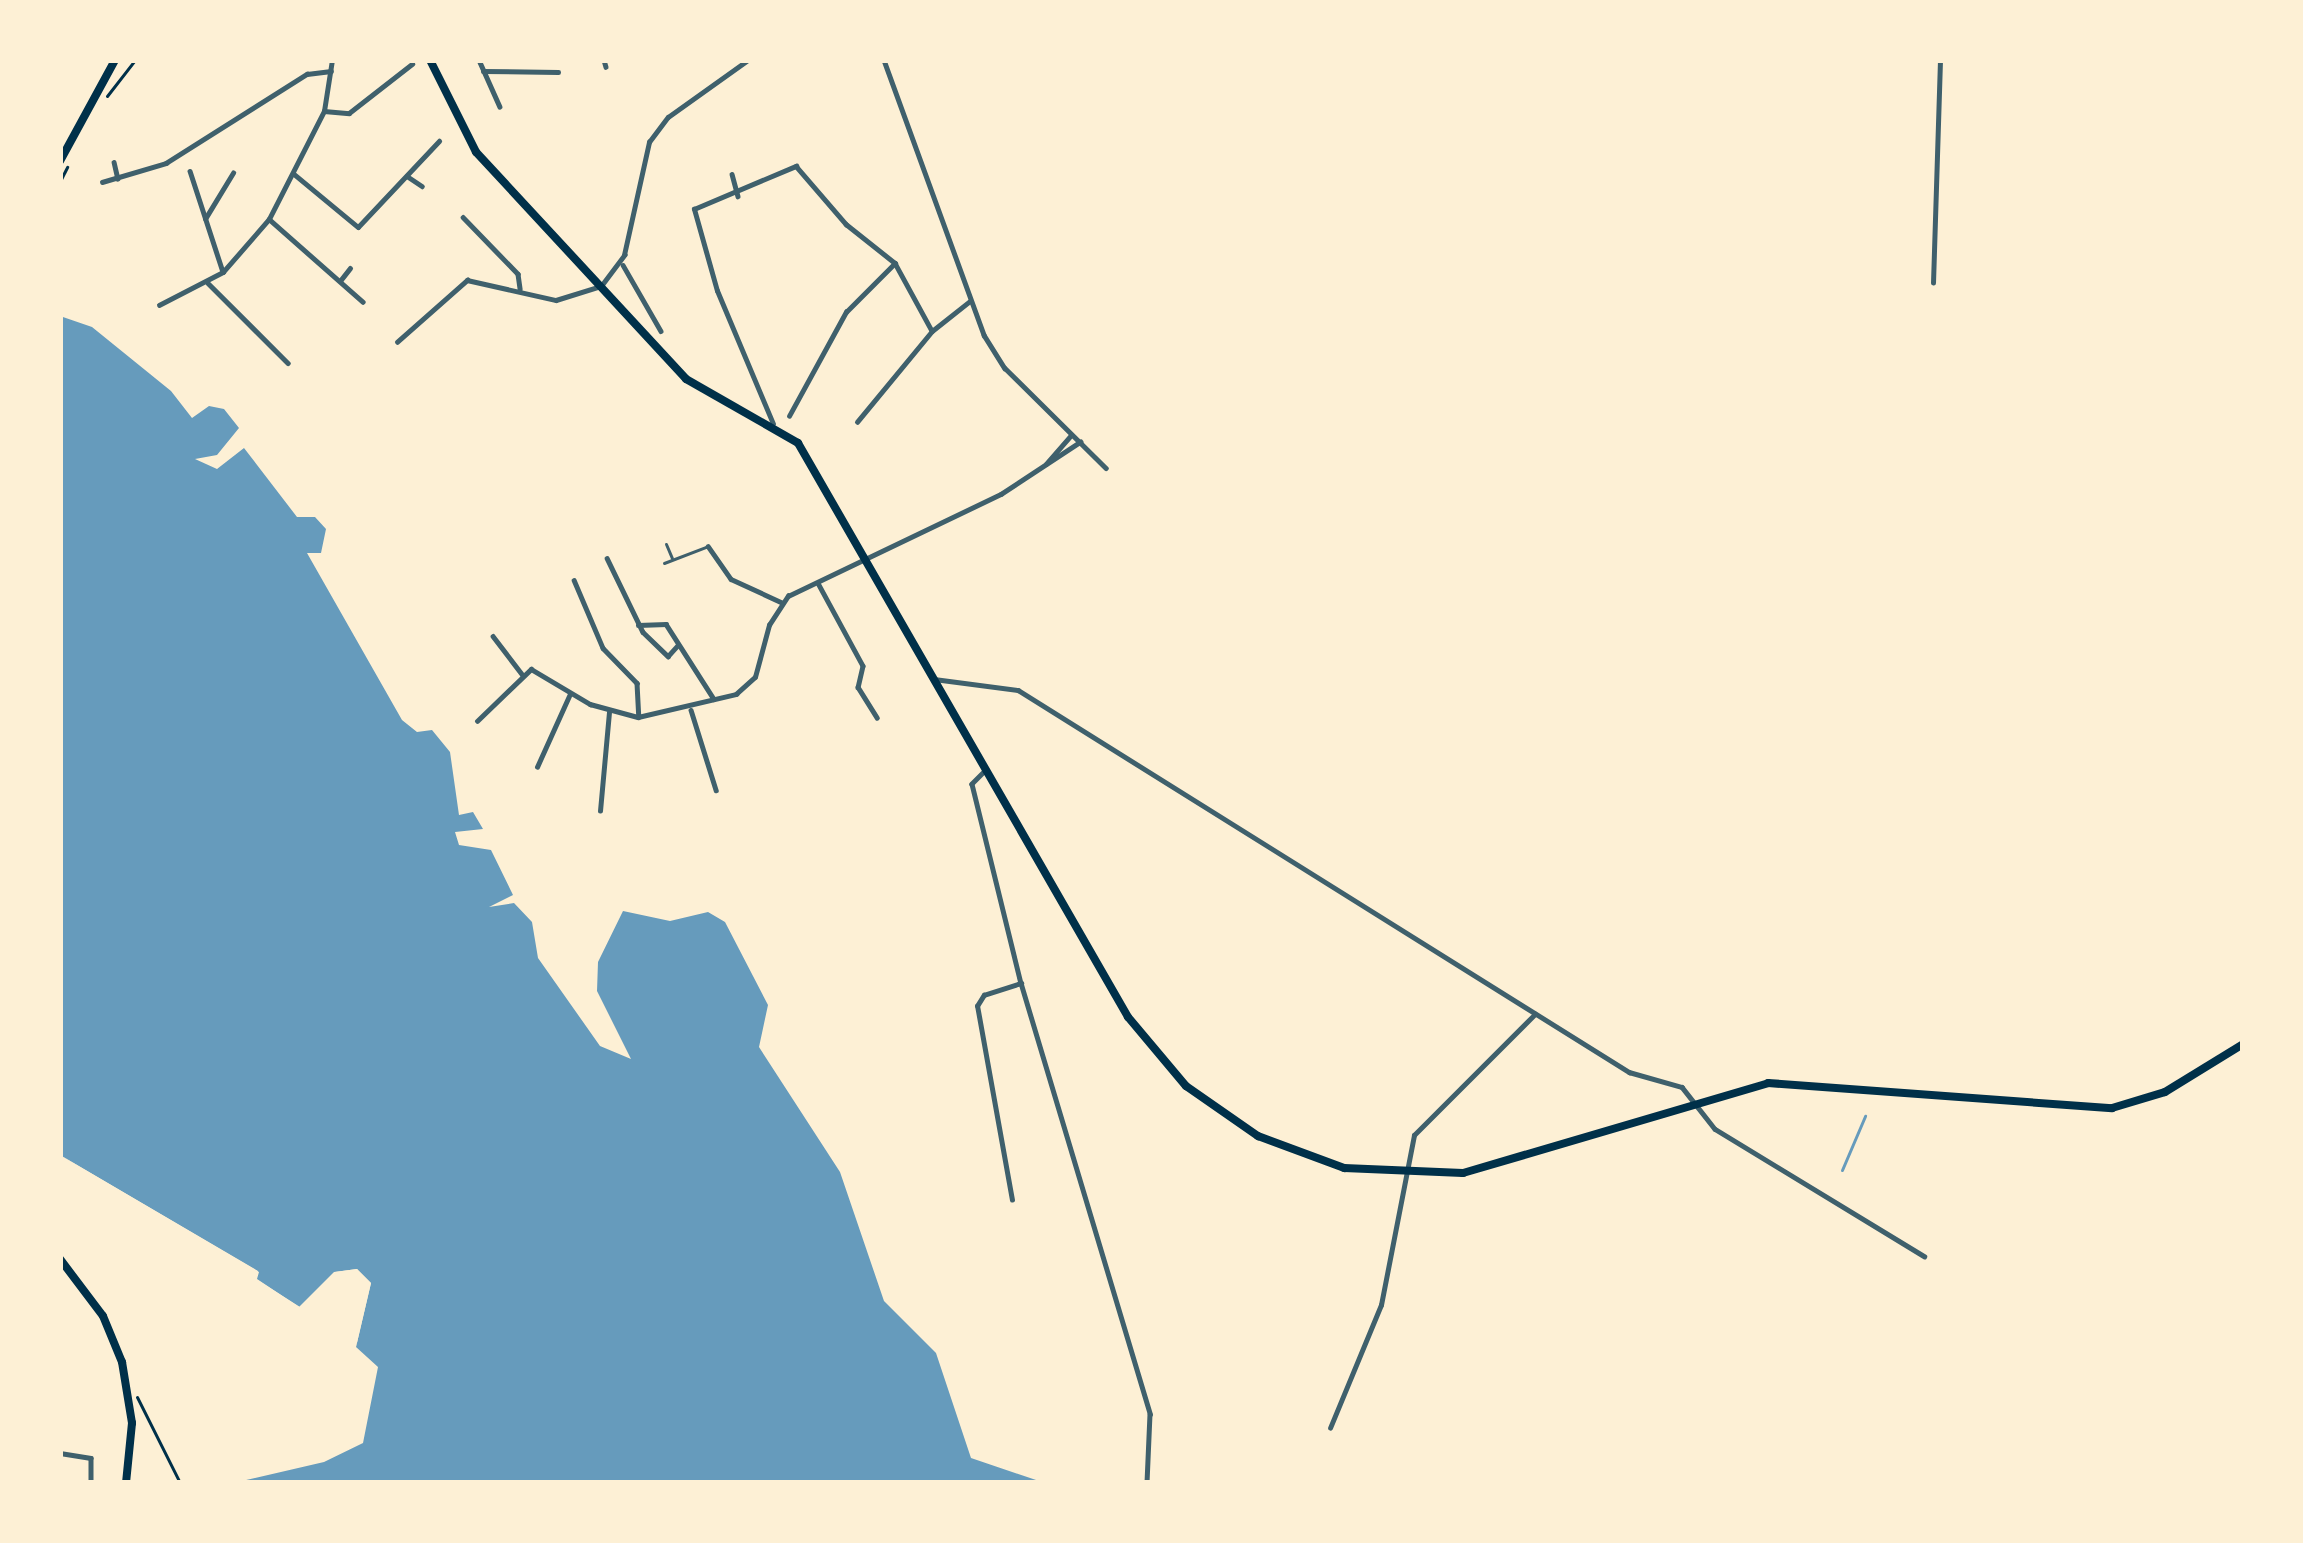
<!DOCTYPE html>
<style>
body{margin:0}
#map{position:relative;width:2303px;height:1543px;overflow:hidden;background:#fdf0d5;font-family:"Zilla Slab",serif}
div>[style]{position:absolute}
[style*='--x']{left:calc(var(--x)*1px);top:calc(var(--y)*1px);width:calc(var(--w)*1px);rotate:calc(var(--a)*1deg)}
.water>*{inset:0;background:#669bbc}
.pier>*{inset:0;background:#fdf0d5}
.stream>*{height:3px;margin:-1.5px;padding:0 1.5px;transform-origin:1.5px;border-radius:1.5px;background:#669bbc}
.path>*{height:3px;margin:-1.5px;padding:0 1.5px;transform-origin:1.5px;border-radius:1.5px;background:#003049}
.service>*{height:3px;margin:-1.5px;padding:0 1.5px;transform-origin:1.5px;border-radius:1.5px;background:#3f606c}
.minor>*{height:4.5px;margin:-2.25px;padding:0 2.25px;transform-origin:2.25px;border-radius:2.25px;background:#3f606c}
.secondary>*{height:8px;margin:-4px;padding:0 4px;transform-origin:4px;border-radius:4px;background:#003049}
.primary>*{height:8px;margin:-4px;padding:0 4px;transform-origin:4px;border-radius:4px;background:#003049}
span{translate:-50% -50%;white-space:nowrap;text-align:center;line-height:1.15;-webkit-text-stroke:12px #fdf0d5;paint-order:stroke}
.frame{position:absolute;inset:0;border:63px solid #fdf0d5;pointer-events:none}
</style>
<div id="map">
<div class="water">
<div style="clip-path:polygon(60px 316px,92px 327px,171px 391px,192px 418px,209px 406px,224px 409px,239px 428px,217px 455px,195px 459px,217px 469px,244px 448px,297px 517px,315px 517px,326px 529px,321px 553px,307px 553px,402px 720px,417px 732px,432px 730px,450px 752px,459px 815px,473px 812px,483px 829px,455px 832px,459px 845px,491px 850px,513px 895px,489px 907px,514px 903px,532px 922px,538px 958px,600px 1046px,631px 1059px,597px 991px,598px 962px,623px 911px,670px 921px,708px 912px,725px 922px,768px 1005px,759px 1047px,840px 1172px,884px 1301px,936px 1353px,971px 1458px,1045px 1483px,233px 1483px,324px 1462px,363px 1443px,378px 1367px,356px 1347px,371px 1283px,357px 1269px,335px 1272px,300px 1307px,256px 1279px,258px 1271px,60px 1155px)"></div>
</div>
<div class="pier">
<div style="clip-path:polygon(60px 1155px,259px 1272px,257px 1279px,299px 1307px,334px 1272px,357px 1269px,371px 1283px,356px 1347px,364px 1285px,355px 1275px,338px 1278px,321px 1301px,297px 1313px,252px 1283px,251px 1274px)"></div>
</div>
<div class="stream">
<div style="--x:1842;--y:1170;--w:59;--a:-66.9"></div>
</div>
<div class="path">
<div style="--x:107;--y:96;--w:46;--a:-52.1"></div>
<div style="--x:60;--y:181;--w:16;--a:-63"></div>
<div style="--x:137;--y:1397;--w:96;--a:63.4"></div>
</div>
<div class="service">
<div style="--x:666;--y:544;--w:15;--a:67"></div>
<div style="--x:664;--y:563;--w:45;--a:-20.9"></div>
</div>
<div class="minor">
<div style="--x:479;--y:60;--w:51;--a:65.9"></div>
<div style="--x:604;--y:60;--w:7;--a:74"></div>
<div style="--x:884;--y:60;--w:293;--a:70"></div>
<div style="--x:984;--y:335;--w:39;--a:58"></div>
<div style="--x:1005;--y:368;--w:142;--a:44.7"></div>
<div style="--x:483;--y:71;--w:75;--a:0.8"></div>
<div style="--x:324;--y:111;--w:25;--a:5"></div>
<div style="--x:349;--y:113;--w:80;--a:-37.9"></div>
<div style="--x:114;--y:162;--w:17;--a:77"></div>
<div style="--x:190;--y:171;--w:106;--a:71.9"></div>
<div style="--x:294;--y:174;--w:83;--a:39.6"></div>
<div style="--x:358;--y:227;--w:118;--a:-46.7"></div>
<div style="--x:732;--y:174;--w:23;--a:75"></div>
<div style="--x:407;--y:176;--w:18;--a:34"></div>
<div style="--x:102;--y:182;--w:67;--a:-16.5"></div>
<div style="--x:166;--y:163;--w:167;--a:-32.3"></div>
<div style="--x:307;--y:74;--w:24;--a:-7"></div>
<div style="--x:463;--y:217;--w:79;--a:46"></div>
<div style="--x:518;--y:274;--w:15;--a:82"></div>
<div style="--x:205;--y:219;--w:54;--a:-58.7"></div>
<div style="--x:269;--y:219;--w:125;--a:41.4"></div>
<div style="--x:623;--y:265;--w:76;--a:60.1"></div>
<div style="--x:340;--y:281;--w:16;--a:-52"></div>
<div style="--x:208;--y:283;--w:113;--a:45"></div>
<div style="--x:1933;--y:283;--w:223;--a:-88.2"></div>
<div style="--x:159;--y:305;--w:72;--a:-27.3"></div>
<div style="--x:223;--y:272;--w:70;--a:-49"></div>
<div style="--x:269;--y:219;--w:121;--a:-63"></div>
<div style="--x:324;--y:111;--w:52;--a:-81.1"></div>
<div style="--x:397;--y:342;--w:94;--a:-41.5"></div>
<div style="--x:467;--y:280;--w:91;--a:12.7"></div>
<div style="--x:556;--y:300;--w:47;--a:-17.3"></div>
<div style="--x:601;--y:286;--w:39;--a:-53"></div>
<div style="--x:624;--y:255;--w:116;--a:-77.5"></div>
<div style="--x:649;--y:142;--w:31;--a:-53"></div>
<div style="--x:668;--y:117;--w:98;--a:-35.5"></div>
<div style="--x:789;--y:416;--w:119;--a:-61.3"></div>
<div style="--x:846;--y:312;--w:69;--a:-45"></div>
<div style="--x:857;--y:422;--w:118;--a:-50.5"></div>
<div style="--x:932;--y:331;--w:48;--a:-38.3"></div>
<div style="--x:773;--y:424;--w:144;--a:-112.8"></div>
<div style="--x:717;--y:291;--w:85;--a:-105.7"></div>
<div style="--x:694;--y:209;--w:111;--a:-22.9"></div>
<div style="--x:796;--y:166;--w:77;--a:49.2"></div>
<div style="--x:846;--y:224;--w:63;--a:38.5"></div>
<div style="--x:895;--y:263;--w:77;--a:61.4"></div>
<div style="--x:1046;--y:464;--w:37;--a:-49"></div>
<div style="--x:708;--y:546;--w:40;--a:55.1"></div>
<div style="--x:731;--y:579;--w:55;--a:24.7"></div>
<div style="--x:607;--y:558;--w:82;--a:64.1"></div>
<div style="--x:643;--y:632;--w:35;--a:44"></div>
<div style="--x:668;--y:656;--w:13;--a:-48"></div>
<div style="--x:574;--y:580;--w:74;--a:66.9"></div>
<div style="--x:603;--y:648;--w:49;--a:45.8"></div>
<div style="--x:637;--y:683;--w:33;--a:87"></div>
<div style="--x:818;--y:583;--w:94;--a:61.5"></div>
<div style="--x:863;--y:666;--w:22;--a:103"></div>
<div style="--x:858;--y:687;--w:36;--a:58"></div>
<div style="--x:638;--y:625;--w:28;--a:-2"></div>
<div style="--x:666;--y:624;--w:89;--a:57.4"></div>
<div style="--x:493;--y:636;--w:48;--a:52.7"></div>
<div style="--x:934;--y:679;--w:85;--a:7.5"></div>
<div style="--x:1018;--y:690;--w:721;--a:32.01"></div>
<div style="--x:1629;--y:1072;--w:55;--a:15.8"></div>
<div style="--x:1682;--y:1087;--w:53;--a:51.8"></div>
<div style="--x:1715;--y:1129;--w:245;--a:31.3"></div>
<div style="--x:691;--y:710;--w:84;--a:72.6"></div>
<div style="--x:477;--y:721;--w:75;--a:-43.9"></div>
<div style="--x:531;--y:669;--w:69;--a:30.7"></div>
<div style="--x:590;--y:704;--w:50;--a:15.2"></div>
<div style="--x:638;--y:717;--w:101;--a:-13.2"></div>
<div style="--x:736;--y:694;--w:25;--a:-42"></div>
<div style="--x:755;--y:677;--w:54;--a:-74.9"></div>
<div style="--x:769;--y:625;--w:35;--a:-57"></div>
<div style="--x:788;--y:596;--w:236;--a:-25.6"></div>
<div style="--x:1001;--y:494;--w:95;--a:-33.4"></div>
<div style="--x:537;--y:767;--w:78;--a:-65.7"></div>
<div style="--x:986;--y:770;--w:20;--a:135"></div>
<div style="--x:972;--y:784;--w:205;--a:76.2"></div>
<div style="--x:1021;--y:983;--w:450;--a:73.3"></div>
<div style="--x:1150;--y:1414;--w:69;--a:92.5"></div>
<div style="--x:600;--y:811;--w:99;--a:-84.8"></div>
<div style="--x:1012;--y:1200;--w:197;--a:-100.2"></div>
<div style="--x:977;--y:1006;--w:13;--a:-58"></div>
<div style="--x:984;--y:995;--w:39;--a:-18"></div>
<div style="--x:1330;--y:1428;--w:133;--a:-67.5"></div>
<div style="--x:1381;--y:1305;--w:173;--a:-79"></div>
<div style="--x:1414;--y:1135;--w:171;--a:-45"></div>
<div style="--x:60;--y:1453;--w:31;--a:9"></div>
<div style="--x:91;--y:1458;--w:25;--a:90"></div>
</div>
<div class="secondary">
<div style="--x:430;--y:60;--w:103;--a:63.4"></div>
<div style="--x:476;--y:152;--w:309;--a:47.2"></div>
<div style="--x:686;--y:379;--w:129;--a:29.7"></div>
<div style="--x:798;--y:443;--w:662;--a:60.1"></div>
<div style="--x:1128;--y:1017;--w:90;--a:50"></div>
<div style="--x:1186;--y:1086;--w:88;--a:34.8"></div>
<div style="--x:1258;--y:1136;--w:92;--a:20.4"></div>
<div style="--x:1344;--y:1168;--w:119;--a:2.4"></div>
<div style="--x:1463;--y:1173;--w:318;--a:-16.4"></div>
<div style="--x:1768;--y:1083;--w:345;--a:4.2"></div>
<div style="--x:2112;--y:1108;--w:55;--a:-16.8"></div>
<div style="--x:2165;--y:1092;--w:92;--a:-31.6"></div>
<div style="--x:60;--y:1259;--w:71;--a:53"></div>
<div style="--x:103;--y:1316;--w:50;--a:67.6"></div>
<div style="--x:122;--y:1362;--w:62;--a:80.7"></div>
<div style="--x:132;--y:1423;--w:60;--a:95.7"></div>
</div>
<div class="primary">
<div style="--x:60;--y:161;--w:115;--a:-61.4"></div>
</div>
<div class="frame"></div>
</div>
